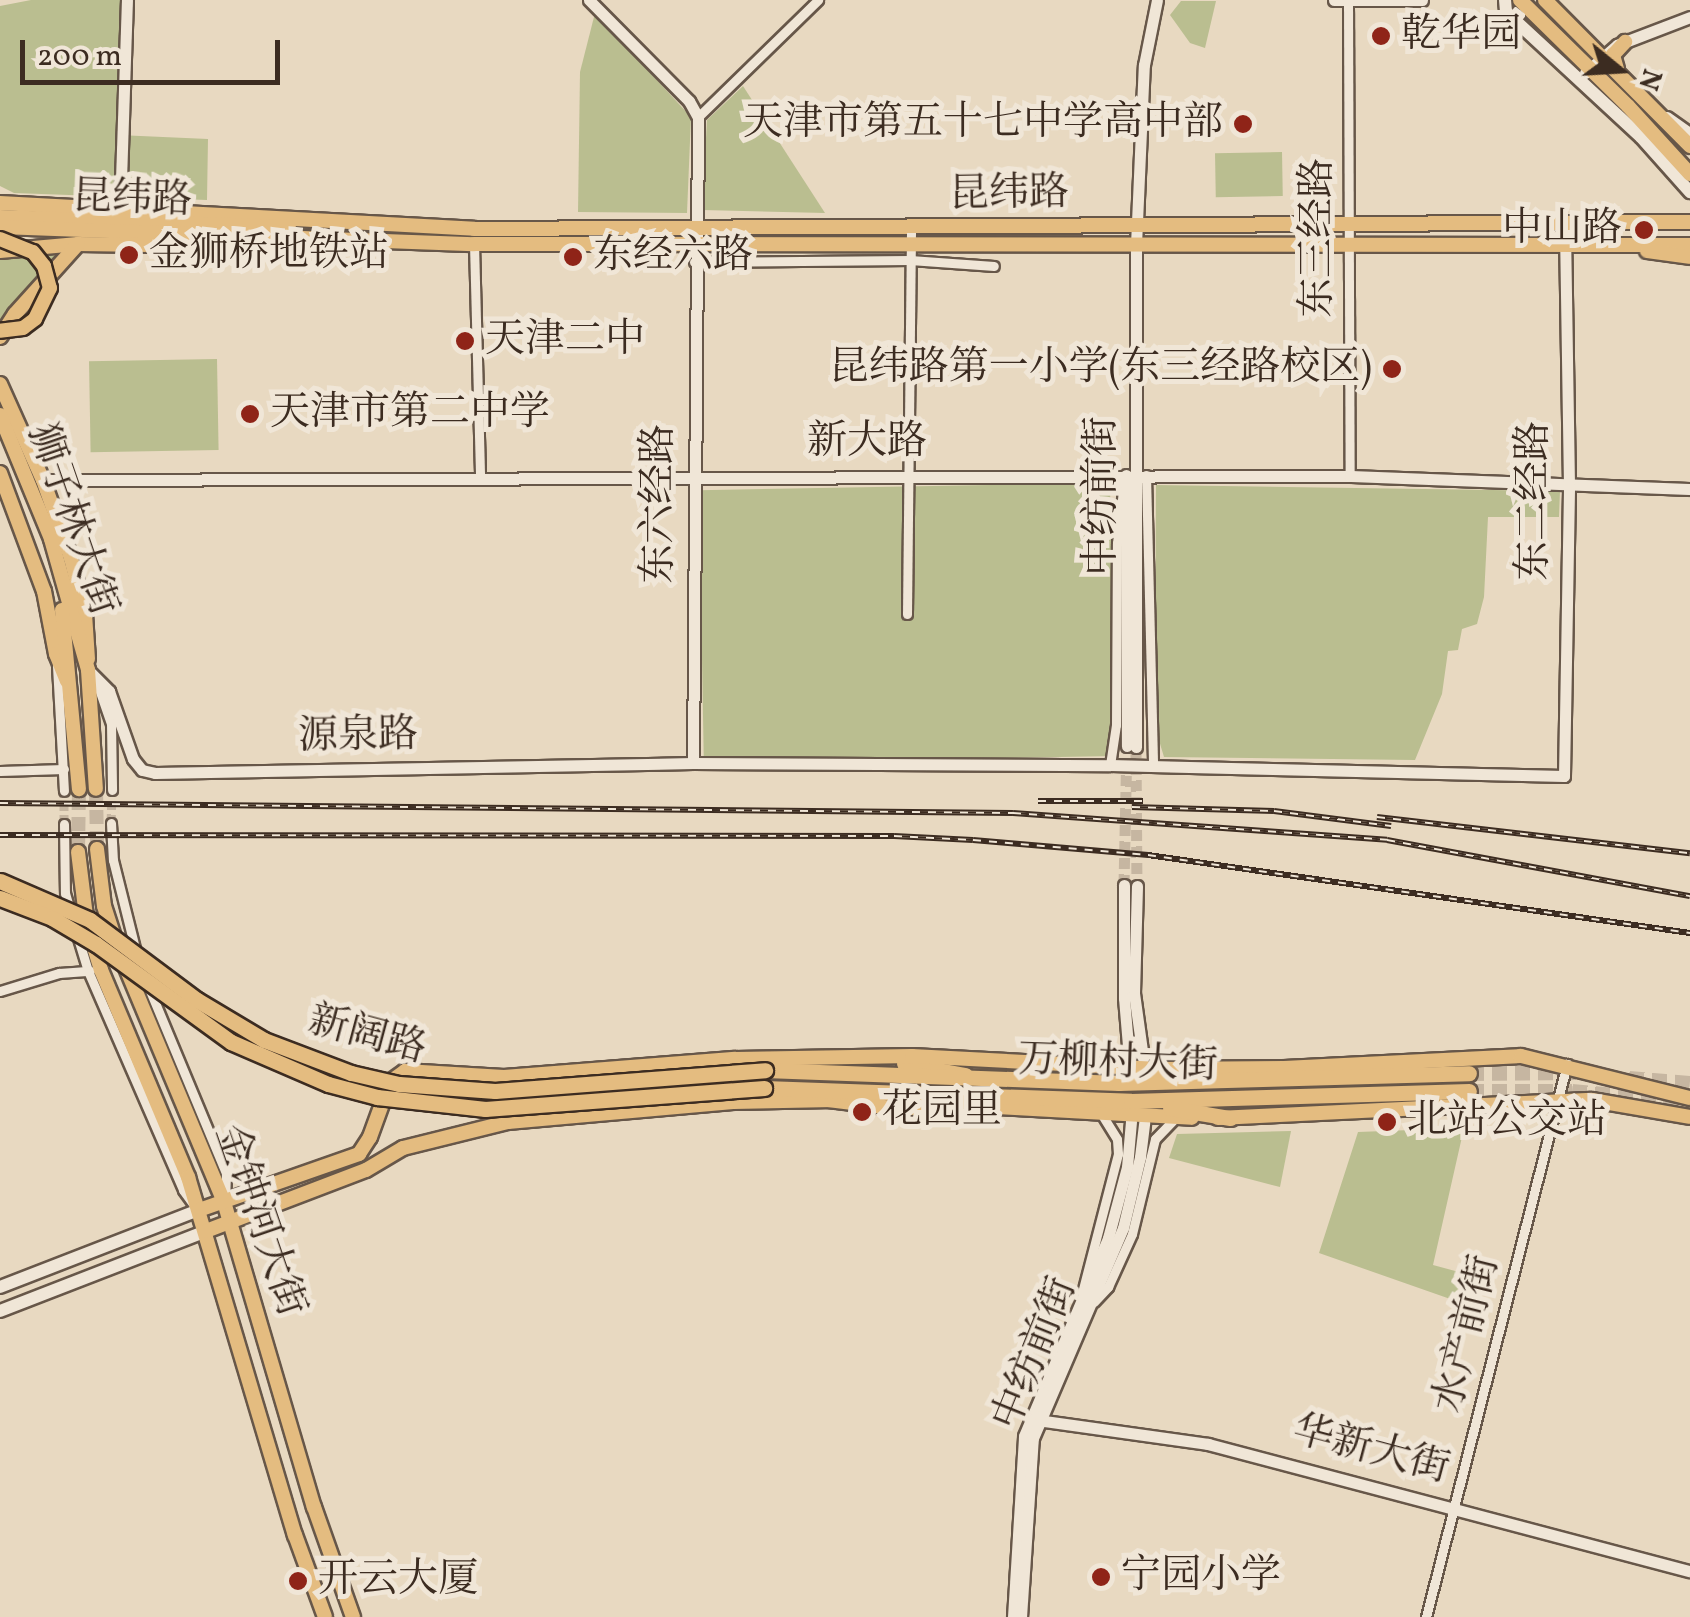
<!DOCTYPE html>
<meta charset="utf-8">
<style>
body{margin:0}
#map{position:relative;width:1690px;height:1617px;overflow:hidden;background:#e8d9c1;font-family:Vollkorn,"Noto Serif SC",serif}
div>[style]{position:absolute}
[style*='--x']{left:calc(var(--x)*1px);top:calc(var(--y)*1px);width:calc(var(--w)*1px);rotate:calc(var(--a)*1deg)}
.green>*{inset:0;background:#babe90;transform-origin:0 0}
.minor-tunnel>*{height:9px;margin-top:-4.5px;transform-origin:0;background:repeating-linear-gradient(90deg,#c6b6a1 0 9px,transparent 0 13.5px)}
.tertiary-tunnel>*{height:11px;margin-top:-5.5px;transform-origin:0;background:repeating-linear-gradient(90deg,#c6b6a1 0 11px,transparent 0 16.5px)}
.primary-tunnel>*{height:14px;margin-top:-7px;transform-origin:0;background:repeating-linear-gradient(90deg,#c6b6a1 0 14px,transparent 0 21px)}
.trunk-tunnel>*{height:15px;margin-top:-7.5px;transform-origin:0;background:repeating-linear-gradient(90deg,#c6b6a1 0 15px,transparent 0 23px)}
.roads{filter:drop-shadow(2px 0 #675749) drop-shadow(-2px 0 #675749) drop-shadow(0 2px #675749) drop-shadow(0 -2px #675749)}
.minor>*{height:9px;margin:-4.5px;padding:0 4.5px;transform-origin:4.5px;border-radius:4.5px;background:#f0e6d7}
.tertiary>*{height:11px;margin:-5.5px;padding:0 5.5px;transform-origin:5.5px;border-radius:5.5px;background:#f0e6d7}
.secondary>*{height:12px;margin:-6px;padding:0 6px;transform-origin:6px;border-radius:6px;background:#f0e6d7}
.primary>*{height:14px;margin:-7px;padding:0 7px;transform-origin:7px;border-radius:7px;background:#e4bc80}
.trunk>*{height:15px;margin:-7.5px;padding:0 7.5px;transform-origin:7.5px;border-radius:7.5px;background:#e4bc80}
.rail>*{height:6px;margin-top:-3px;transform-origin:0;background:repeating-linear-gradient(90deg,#f0e6d7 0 8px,#3c2c21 0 16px);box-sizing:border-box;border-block:2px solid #3c2c21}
.bridges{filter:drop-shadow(2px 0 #3c2c21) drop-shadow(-2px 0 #3c2c21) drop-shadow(0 2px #3c2c21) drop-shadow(0 -2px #3c2c21)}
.primary-bridge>*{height:14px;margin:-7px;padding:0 7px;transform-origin:7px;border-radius:7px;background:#e4bc80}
.trunk-bridge>*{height:15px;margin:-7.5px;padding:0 7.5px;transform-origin:7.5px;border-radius:7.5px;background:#e4bc80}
.dots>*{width:28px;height:28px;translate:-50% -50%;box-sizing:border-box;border:5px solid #f0e6d7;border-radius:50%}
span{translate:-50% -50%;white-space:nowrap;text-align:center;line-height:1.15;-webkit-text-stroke:10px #f0e6d7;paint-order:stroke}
.poi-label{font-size:40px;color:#3c2c21}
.left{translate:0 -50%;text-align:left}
.right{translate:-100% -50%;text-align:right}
.street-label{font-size:40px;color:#3c2c21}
.north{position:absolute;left:1570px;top:20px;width:100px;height:100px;-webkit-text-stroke:8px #f0e6d7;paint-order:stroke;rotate:108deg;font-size:28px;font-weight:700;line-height:40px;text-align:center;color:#3c2c21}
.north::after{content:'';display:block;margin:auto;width:35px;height:45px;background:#3c2c21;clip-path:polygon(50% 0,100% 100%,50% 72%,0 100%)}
.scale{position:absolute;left:20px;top:40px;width:260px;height:45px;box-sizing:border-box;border:5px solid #3c2c21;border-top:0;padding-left:12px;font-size:30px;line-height:35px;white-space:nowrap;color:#3c2c21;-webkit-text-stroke:8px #f0e6d7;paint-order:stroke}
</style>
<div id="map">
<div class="green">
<div style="clip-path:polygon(31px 0,122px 0,118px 135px,208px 139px,207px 200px,14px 193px,0 186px,0 6px)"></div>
<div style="clip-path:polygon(1181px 1px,1216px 1px,1205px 48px,1190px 43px,1170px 15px)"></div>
<div style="clip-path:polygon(595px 13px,691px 117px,687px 213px,578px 212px,580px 72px)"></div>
<div style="clip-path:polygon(743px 86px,825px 213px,702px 210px,707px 120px)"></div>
<div style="left:1282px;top:152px;width:44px;height:67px;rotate:89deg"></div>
<div style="clip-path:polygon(58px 254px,21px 297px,0 324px,0 259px)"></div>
<div style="left:217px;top:359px;width:91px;height:128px;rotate:89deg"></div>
<div style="left:1110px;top:483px;width:273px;height:411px;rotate:89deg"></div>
<div style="clip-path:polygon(1156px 485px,1560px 491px,1559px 517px,1488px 517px,1484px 597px,1477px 624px,1462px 629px,1458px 650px,1448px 651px,1442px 694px,1415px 760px,1164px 757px,1155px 727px)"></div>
<div style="clip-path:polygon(1464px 1128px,1433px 1265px,1470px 1275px,1456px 1301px,1319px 1253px,1358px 1132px)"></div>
<div style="clip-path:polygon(1291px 1131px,1280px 1187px,1169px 1158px,1177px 1134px)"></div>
</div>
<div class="minor-tunnel">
<div style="--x:111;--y:823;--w:33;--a:-88"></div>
<div style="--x:64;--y:824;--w:33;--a:-90"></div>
</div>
<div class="tertiary-tunnel">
<div style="--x:1136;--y:747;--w:139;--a:89.6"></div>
<div style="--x:1124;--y:885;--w:139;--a:-88.8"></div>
</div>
<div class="primary-tunnel">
<div style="--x:96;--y:789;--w:60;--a:89"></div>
<div style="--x:78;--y:852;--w:63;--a:-89.1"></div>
</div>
<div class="trunk-tunnel">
<div style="--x:1469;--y:1073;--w:108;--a:-0.5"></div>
<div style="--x:1629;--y:1078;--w:61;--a:4.7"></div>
<div style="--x:1469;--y:1091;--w:103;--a:0"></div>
<div style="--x:1572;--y:1091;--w:119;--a:5.3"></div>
</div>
<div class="roads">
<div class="minor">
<div style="--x:1348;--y:1;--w:475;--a:89.8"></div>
<div style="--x:698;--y:117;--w:168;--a:-44.3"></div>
<div style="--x:474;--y:244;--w:235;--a:88.5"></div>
<div style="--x:694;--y:262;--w:216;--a:-0.5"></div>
<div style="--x:910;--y:260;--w:84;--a:4.1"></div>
<div style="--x:1146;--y:475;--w:291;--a:88.6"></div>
<div style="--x:907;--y:614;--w:385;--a:-89.4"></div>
<div style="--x:57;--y:666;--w:125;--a:86.8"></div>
<div style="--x:98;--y:686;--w:39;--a:71"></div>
<div style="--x:111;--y:723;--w:67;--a:89.1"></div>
<div style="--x:1110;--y:765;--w:40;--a:-81.5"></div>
<div style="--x:1116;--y:725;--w:182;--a:-89.7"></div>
<div style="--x:1117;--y:543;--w:61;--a:-83.5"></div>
<div style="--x:0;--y:771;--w:64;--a:-1.8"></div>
<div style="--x:111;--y:823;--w:37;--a:87"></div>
<div style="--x:113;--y:860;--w:95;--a:76"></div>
<div style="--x:64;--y:824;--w:69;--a:89.2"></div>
<div style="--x:65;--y:893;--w:18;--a:74"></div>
<div style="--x:77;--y:935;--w:38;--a:73"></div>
<div style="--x:88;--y:971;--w:239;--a:66.5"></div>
<div style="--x:183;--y:1190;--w:22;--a:54"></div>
<div style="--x:146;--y:981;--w:208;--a:67.4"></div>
<div style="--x:226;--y:1173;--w:26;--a:92"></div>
<div style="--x:0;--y:991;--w:62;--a:-17"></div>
<div style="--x:59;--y:973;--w:31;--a:-4"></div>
<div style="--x:1082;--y:1293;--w:144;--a:-75.5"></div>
<div style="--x:1118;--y:1154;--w:15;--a:-94"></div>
<div style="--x:1117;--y:1139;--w:31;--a:-122"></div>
<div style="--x:1094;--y:1302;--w:21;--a:-47"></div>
<div style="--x:1108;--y:1287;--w:58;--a:-65.6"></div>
<div style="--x:1132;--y:1234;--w:98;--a:-76.4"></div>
<div style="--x:1155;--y:1139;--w:28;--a:-46"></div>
<div style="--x:1426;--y:1617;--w:571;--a:-75.7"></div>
</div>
<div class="tertiary">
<div style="--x:589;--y:0;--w:142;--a:45.3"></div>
<div style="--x:689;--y:101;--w:18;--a:61"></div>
<div style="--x:698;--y:117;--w:646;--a:90.44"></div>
<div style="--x:1334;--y:0;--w:88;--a:0"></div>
<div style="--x:1585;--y:73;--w:43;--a:-41.2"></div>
<div style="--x:1617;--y:45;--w:78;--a:-21"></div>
<div style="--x:120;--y:210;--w:210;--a:-88.1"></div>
<div style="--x:1126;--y:475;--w:271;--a:89.8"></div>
<div style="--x:43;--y:480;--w:1307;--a:-0.18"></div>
<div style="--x:1350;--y:476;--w:340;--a:2.2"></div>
<div style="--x:88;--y:670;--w:30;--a:45"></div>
<div style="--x:109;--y:691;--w:72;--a:70.6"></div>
<div style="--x:133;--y:759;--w:14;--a:51"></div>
<div style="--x:142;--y:770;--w:13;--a:13"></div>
<div style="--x:155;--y:773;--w:538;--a:-1.06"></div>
<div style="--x:693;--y:763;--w:417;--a:0.3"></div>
<div style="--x:1110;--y:765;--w:454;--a:1.4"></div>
<div style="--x:1564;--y:776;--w:291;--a:-89"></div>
<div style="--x:1569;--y:485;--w:259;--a:-90.9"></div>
<div style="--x:1136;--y:747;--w:502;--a:-90"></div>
<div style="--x:1136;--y:245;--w:180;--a:-87.5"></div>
<div style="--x:1144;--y:65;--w:66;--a:-78.7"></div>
<div style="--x:1124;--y:885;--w:113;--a:90"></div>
<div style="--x:1124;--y:998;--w:60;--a:85.2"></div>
<div style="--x:1137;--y:886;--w:107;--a:91.6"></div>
<div style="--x:1134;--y:993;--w:66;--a:82.1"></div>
<div style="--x:1030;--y:1419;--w:180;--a:8"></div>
<div style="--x:1208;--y:1444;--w:498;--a:14.8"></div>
<div style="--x:1013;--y:1617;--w:181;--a:-86.5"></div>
<div style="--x:1024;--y:1436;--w:215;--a:-67"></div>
<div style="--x:1108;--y:1238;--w:73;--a:-75"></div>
<div style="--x:1127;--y:1167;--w:46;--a:-85"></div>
<div style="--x:1021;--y:1617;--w:179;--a:-86.2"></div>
<div style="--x:1033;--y:1438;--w:228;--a:-66.8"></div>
<div style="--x:1123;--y:1228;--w:73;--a:-76.5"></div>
<div style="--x:1140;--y:1157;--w:35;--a:-83"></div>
</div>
<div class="secondary">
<div style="--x:1505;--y:0;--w:12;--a:85"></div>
<div style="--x:1506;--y:12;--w:184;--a:42.8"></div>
<div style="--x:1641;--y:137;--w:74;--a:48.3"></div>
<div style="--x:1667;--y:118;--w:28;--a:35"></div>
<div style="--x:0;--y:1287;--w:213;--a:-21.2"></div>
<div style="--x:0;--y:1311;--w:221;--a:-21.2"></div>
</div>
<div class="primary">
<div style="--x:1520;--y:0;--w:151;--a:44.5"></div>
<div style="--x:1628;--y:106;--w:92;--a:47.6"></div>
<div style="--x:1545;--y:0;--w:206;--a:45.2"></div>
<div style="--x:1617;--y:69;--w:15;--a:-106"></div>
<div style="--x:1613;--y:55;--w:18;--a:-47"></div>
<div style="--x:0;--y:203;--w:475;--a:3.1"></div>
<div style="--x:474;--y:229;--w:1216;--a:-0.33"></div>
<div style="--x:0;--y:217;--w:289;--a:2"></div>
<div style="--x:0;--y:227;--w:474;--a:2.1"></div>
<div style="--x:474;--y:244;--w:1216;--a:0.05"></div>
<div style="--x:0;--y:251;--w:78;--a:-5.1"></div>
<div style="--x:78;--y:244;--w:216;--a:0.8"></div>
<div style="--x:1647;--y:251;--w:43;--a:7.9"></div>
<div style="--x:0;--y:337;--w:27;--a:-57"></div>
<div style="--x:15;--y:314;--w:94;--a:-48"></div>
<div style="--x:0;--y:384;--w:105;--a:65.9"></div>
<div style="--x:43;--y:480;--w:83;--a:70.3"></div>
<div style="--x:71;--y:558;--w:58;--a:76"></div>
<div style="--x:85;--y:614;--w:45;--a:86.2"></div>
<div style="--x:0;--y:415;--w:134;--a:67.6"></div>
<div style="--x:51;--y:539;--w:136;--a:74.2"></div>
<div style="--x:88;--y:670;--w:119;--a:86.2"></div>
<div style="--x:0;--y:473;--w:126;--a:69.6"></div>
<div style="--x:44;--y:591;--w:64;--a:79.2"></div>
<div style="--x:56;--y:654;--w:29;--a:68"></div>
<div style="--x:62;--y:610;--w:180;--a:84.6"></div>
<div style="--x:97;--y:849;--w:57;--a:83"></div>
<div style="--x:104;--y:906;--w:39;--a:72"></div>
<div style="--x:78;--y:852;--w:73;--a:82.9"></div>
<div style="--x:87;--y:924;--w:48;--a:73.1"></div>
<div style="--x:101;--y:970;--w:225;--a:67.2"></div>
<div style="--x:188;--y:1177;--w:374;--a:73.4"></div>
<div style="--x:295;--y:1535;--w:87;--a:69.9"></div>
<div style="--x:124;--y:963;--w:259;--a:67.3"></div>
<div style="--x:224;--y:1202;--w:318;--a:73.6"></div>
<div style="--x:314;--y:1507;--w:117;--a:70.5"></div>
<div style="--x:904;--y:1064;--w:63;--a:10.1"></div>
<div style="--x:828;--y:1100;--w:64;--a:7.1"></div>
<div style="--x:892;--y:1108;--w:105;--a:-0.5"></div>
<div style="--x:997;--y:1107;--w:195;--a:3.2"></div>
<div style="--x:1218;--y:1118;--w:374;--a:-2.8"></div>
<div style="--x:1592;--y:1100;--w:99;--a:9.8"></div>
<div style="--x:199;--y:1210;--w:170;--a:-19.3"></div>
<div style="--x:359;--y:1154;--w:20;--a:-57"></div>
<div style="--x:370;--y:1137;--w:59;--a:-70"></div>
<div style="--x:390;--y:1082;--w:19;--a:-36"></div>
<div style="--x:405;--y:1071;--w:99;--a:3.5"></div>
<div style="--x:504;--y:1077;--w:232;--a:-4.5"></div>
<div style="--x:735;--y:1059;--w:177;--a:-1"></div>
<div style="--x:912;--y:1056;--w:247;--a:3"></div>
<div style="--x:1159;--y:1069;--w:125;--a:-0.5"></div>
<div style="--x:1284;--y:1068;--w:237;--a:-2.9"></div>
<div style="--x:1521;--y:1056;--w:174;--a:14"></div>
<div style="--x:206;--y:1231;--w:171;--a:-20.9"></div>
<div style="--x:366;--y:1170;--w:43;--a:-30.7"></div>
<div style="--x:403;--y:1148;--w:108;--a:-13.9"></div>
<div style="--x:508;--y:1122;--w:226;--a:-5.1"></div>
<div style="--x:733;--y:1102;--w:101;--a:-1.1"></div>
</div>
<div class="trunk">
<div style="--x:765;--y:1070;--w:354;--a:2.1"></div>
<div style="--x:1119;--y:1083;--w:350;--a:-1.6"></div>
<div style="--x:764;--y:1088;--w:367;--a:2"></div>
<div style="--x:1131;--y:1101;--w:338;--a:-1.7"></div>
<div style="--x:1170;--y:1108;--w:61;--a:9.5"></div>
</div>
</div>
<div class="rail">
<div style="--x:1038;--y:801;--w:105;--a:0"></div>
<div style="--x:0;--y:803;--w:1013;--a:0.57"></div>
<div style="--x:1013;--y:813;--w:375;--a:4.1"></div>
<div style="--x:1387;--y:840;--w:308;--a:10.5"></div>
<div style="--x:1132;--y:807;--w:142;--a:1.6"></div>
<div style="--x:1274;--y:811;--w:118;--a:7.3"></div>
<div style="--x:1377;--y:817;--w:315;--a:6.6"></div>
<div style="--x:0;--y:835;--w:894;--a:0.06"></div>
<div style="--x:894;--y:836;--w:79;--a:2.9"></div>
<div style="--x:973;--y:840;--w:176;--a:4.9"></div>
<div style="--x:1148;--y:855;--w:548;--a:8.19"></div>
</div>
<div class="bridges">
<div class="primary-bridge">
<div style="--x:0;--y:239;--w:35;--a:22"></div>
<div style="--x:33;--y:252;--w:18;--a:52"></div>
<div style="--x:44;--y:266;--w:23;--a:75"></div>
<div style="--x:50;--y:288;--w:34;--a:116"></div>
<div style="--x:35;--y:319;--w:15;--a:143"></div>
<div style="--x:23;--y:328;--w:23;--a:173"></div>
</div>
<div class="trunk-bridge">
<div style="--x:0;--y:881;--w:98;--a:23.4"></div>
<div style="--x:90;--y:920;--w:134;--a:36.8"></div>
<div style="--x:197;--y:1000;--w:78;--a:30.8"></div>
<div style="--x:264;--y:1040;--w:93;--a:20.8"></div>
<div style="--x:351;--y:1073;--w:49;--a:12.9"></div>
<div style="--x:399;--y:1084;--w:96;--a:4.2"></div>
<div style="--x:495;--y:1091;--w:271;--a:-4.4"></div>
<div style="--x:0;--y:898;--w:56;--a:21"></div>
<div style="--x:52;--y:918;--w:51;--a:30.6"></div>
<div style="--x:96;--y:944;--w:167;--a:36"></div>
<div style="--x:231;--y:1042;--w:106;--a:23.4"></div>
<div style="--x:328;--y:1084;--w:51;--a:14.9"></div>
<div style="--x:377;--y:1097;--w:109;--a:6.3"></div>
<div style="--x:485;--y:1109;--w:280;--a:-4.3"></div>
</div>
</div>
<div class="dots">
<div style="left:1381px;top:36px;background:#8f2418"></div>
<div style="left:1243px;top:124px;background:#8f2418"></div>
<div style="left:1644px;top:230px;background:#8f2418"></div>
<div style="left:129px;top:255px;background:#8f2418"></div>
<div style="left:573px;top:257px;background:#8f2418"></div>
<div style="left:465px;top:341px;background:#8f2418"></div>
<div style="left:1392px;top:369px;background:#8f2418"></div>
<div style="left:250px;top:414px;background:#8f2418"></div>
<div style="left:862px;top:1112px;background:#8f2418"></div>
<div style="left:1387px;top:1122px;background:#8f2418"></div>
<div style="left:1101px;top:1577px;background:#8f2418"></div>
<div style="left:298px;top:1581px;background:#8f2418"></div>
</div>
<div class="poi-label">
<span class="left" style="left:1401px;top:36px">乾华园</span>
<span class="right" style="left:1223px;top:124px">天津市第五十七中学高中部</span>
<span class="right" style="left:1622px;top:230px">中山路</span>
<span class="left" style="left:149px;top:255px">金狮桥地铁站</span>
<span class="left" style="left:593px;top:257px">东经六路</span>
<span class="left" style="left:485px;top:341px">天津二中</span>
<span class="right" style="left:1372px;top:369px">昆纬路第一小学(东三经路校区)</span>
<span class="left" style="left:270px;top:414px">天津市第二中学</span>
<span class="left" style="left:882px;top:1112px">花园里</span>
<span class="left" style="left:1407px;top:1122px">北站公交站</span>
<span class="left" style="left:1121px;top:1577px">宁园小学</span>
<span class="left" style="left:318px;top:1581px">开云大厦</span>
</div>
<div class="street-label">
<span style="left:1009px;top:195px;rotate:-1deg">昆纬路</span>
<span style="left:132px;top:200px;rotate:2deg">昆纬路</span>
<span style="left:1319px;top:238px;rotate:-90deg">东三经路</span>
<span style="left:867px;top:443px">新大路</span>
<span style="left:1103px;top:496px;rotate:-90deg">中纺前街</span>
<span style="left:1535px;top:501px;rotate:-90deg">东二经路</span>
<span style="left:660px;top:504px;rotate:-90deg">东六经路</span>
<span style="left:71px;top:520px;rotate:71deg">狮子林大街</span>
<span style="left:358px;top:737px;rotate:-1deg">源泉路</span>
<span style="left:367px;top:1036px;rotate:15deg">新阔路</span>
<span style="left:1118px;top:1064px;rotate:2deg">万柳村大街</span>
<span style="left:259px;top:1221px;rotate:71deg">金钟河大街</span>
<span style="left:1468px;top:1334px;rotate:-76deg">水产前街</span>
<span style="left:1036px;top:1354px;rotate:-68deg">中纺前街</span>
<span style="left:1371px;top:1451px;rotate:15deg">华新大街</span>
</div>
<div class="north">N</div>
<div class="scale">200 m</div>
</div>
